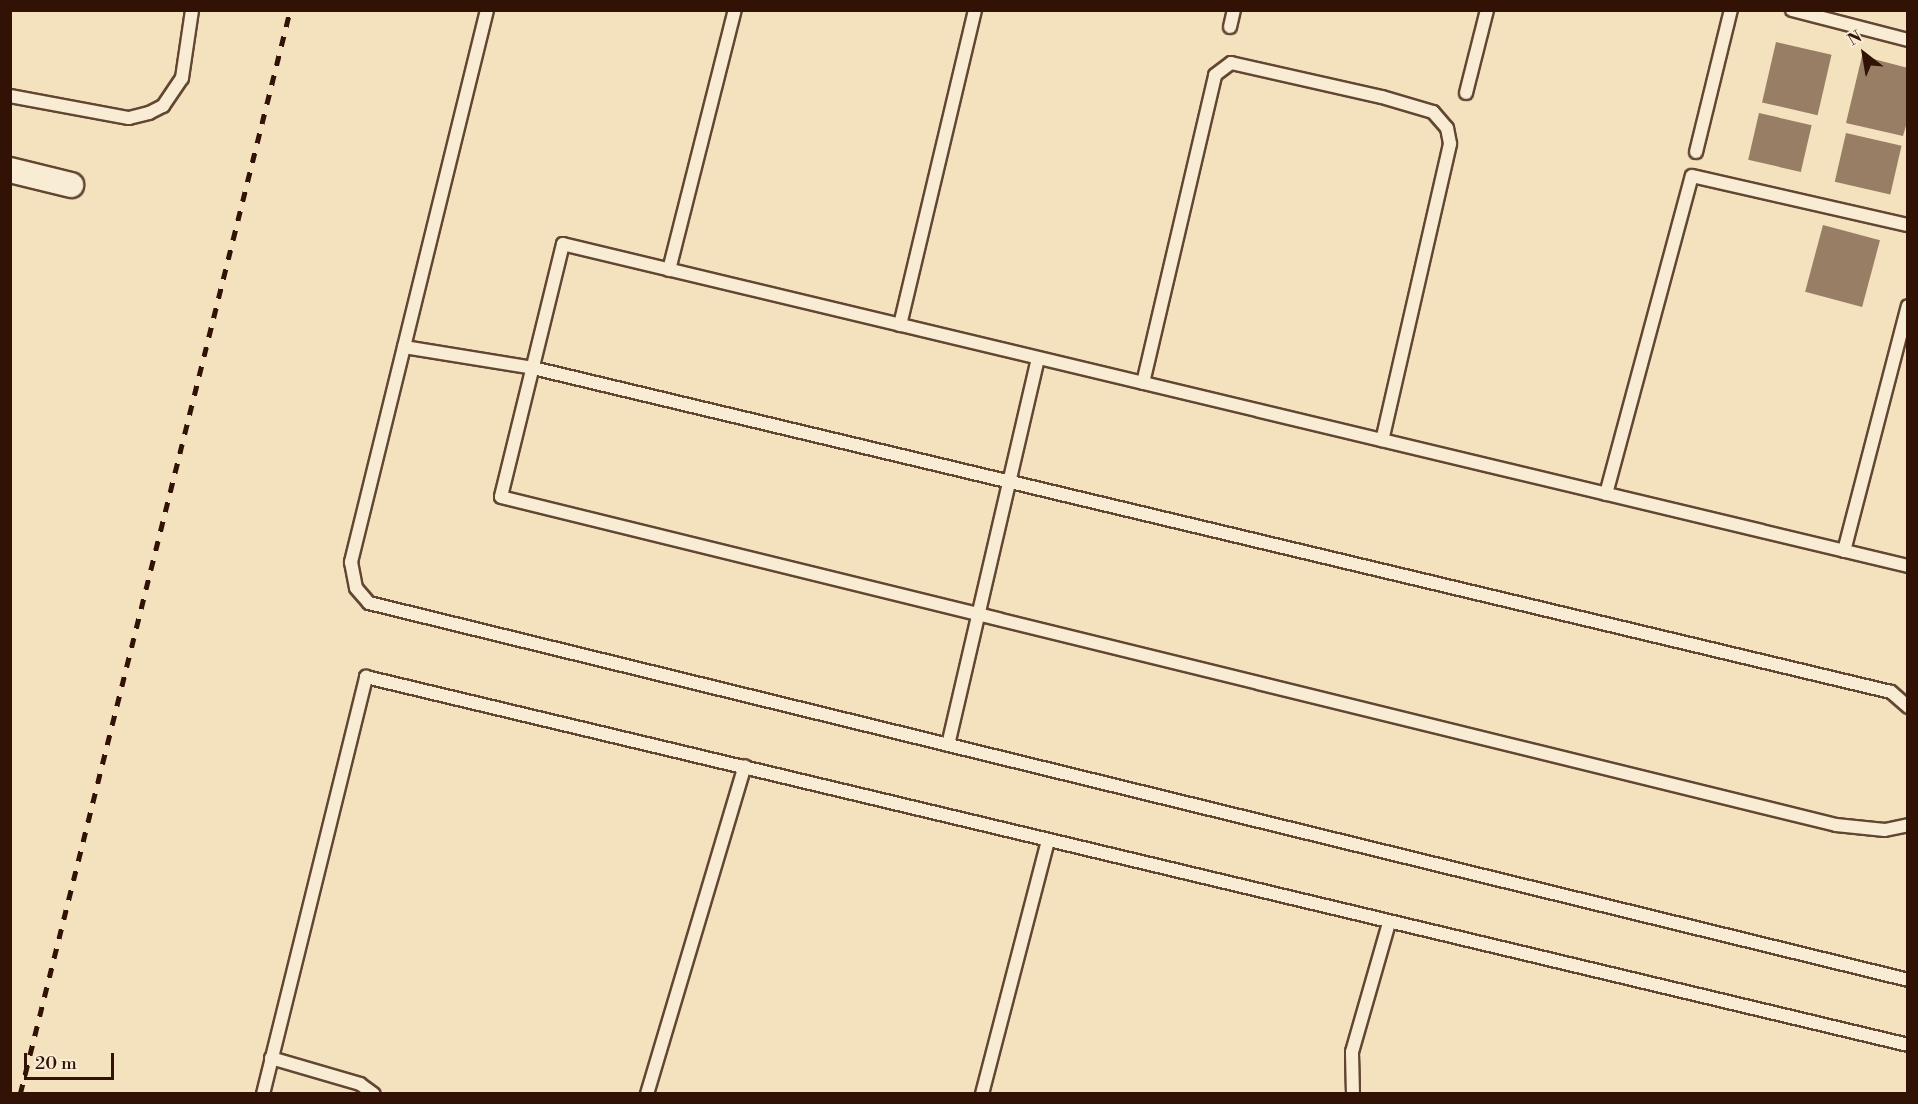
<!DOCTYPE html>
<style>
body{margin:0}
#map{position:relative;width:1918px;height:1104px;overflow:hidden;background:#f4e1be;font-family:"Libre Bodoni",serif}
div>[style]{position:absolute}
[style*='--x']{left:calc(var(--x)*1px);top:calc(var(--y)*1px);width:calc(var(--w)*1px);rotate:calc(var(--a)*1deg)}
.building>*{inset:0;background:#977e65;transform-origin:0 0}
.roads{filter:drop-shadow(2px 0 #624632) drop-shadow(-2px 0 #624632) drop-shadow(0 2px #624632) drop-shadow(0 -2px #624632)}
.lane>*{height:12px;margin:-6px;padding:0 6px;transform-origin:6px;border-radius:6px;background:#f8ecd5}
.street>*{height:24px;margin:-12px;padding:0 12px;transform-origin:12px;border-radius:12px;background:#f8ecd5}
.rail>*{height:4.5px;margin-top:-2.25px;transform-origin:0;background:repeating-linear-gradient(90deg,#321204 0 10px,transparent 0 20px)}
span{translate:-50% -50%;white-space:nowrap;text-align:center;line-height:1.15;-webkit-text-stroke:4.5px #f8ecd5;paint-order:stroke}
.frame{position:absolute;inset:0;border:12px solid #321204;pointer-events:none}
.north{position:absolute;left:1834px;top:24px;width:60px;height:60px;-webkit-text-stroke:4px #f8ecd5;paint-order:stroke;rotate:329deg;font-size:16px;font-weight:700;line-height:24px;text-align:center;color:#321204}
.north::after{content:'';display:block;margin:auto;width:21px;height:27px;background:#321204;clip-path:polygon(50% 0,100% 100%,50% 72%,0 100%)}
.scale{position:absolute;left:24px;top:1053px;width:90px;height:27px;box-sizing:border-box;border:3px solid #321204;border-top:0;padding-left:8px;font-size:18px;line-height:21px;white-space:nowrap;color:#321204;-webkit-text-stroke:4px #f8ecd5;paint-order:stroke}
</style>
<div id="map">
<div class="building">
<div style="left:1776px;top:42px;width:57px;height:62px;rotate:13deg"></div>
<div style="clip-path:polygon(1862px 56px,1908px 68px,1908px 119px,1903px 136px,1846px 123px)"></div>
<div style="left:1759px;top:113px;width:54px;height:48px;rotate:13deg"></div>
<div style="left:1846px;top:133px;width:57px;height:50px;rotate:13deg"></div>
<div style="left:1823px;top:225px;width:59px;height:69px;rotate:15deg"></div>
</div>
<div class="roads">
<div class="lane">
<div style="--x:487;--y:10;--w:569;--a:103.84"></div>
<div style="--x:351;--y:562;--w:26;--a:79"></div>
<div style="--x:356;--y:588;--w:20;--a:49"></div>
<div style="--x:369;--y:603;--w:1585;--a:13.76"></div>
<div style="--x:1792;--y:10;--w:120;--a:14.5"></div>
<div style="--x:1230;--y:27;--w:17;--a:-77"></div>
<div style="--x:1466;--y:93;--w:86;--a:-75.8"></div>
<div style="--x:10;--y:96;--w:121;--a:10.5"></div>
<div style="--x:129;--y:118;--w:21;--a:-14"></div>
<div style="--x:149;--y:113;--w:16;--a:-27"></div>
<div style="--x:163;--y:106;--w:34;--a:-56"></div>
<div style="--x:182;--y:78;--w:69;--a:-81.6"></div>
<div style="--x:1696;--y:152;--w:146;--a:-76.2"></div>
<div style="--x:669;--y:270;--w:268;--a:-75.8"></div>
<div style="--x:900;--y:325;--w:324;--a:-76.6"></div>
<div style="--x:404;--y:347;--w:131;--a:9.2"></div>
<div style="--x:533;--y:368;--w:1396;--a:13.42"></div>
<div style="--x:1891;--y:692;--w:23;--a:41"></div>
<div style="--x:1143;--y:383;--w:316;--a:-76.8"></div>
<div style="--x:1215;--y:75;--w:20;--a:-37"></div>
<div style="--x:1231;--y:63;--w:155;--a:12.7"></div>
<div style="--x:1382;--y:97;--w:53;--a:16.4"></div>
<div style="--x:1433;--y:112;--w:21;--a:49"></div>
<div style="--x:1447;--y:128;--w:16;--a:79"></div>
<div style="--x:1450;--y:144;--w:304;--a:102.9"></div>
<div style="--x:1606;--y:494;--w:329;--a:-74.9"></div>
<div style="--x:1692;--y:176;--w:221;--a:12.8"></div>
<div style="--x:1844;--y:551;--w:253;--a:-75.4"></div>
<div style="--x:1908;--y:566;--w:1383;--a:-166.54"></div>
<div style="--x:563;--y:244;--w:260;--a:103.8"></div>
<div style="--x:501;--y:497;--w:1375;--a:13.8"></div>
<div style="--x:1836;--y:825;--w:49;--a:5.8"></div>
<div style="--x:1885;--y:830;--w:24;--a:-12"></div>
<div style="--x:948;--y:745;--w:397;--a:-76.9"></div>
<div style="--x:271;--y:1058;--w:93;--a:16.3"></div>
<div style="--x:360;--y:1084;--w:17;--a:36"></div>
<div style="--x:263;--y:1094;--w:430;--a:-76.1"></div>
<div style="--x:366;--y:677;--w:1585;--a:13.42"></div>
<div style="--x:647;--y:1094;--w:342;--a:-73.4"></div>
<div style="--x:982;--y:1094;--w:261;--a:-75.4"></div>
<div style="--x:1353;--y:1094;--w:42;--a:-91.4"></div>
<div style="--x:1352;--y:1052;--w:134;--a:-74"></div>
</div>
<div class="street">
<div style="--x:10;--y:170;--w:63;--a:13.8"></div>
</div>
</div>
<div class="rail">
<div style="--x:20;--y:1094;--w:1117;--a:-76.01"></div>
</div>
<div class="frame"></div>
<div class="north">N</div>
<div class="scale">20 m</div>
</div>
